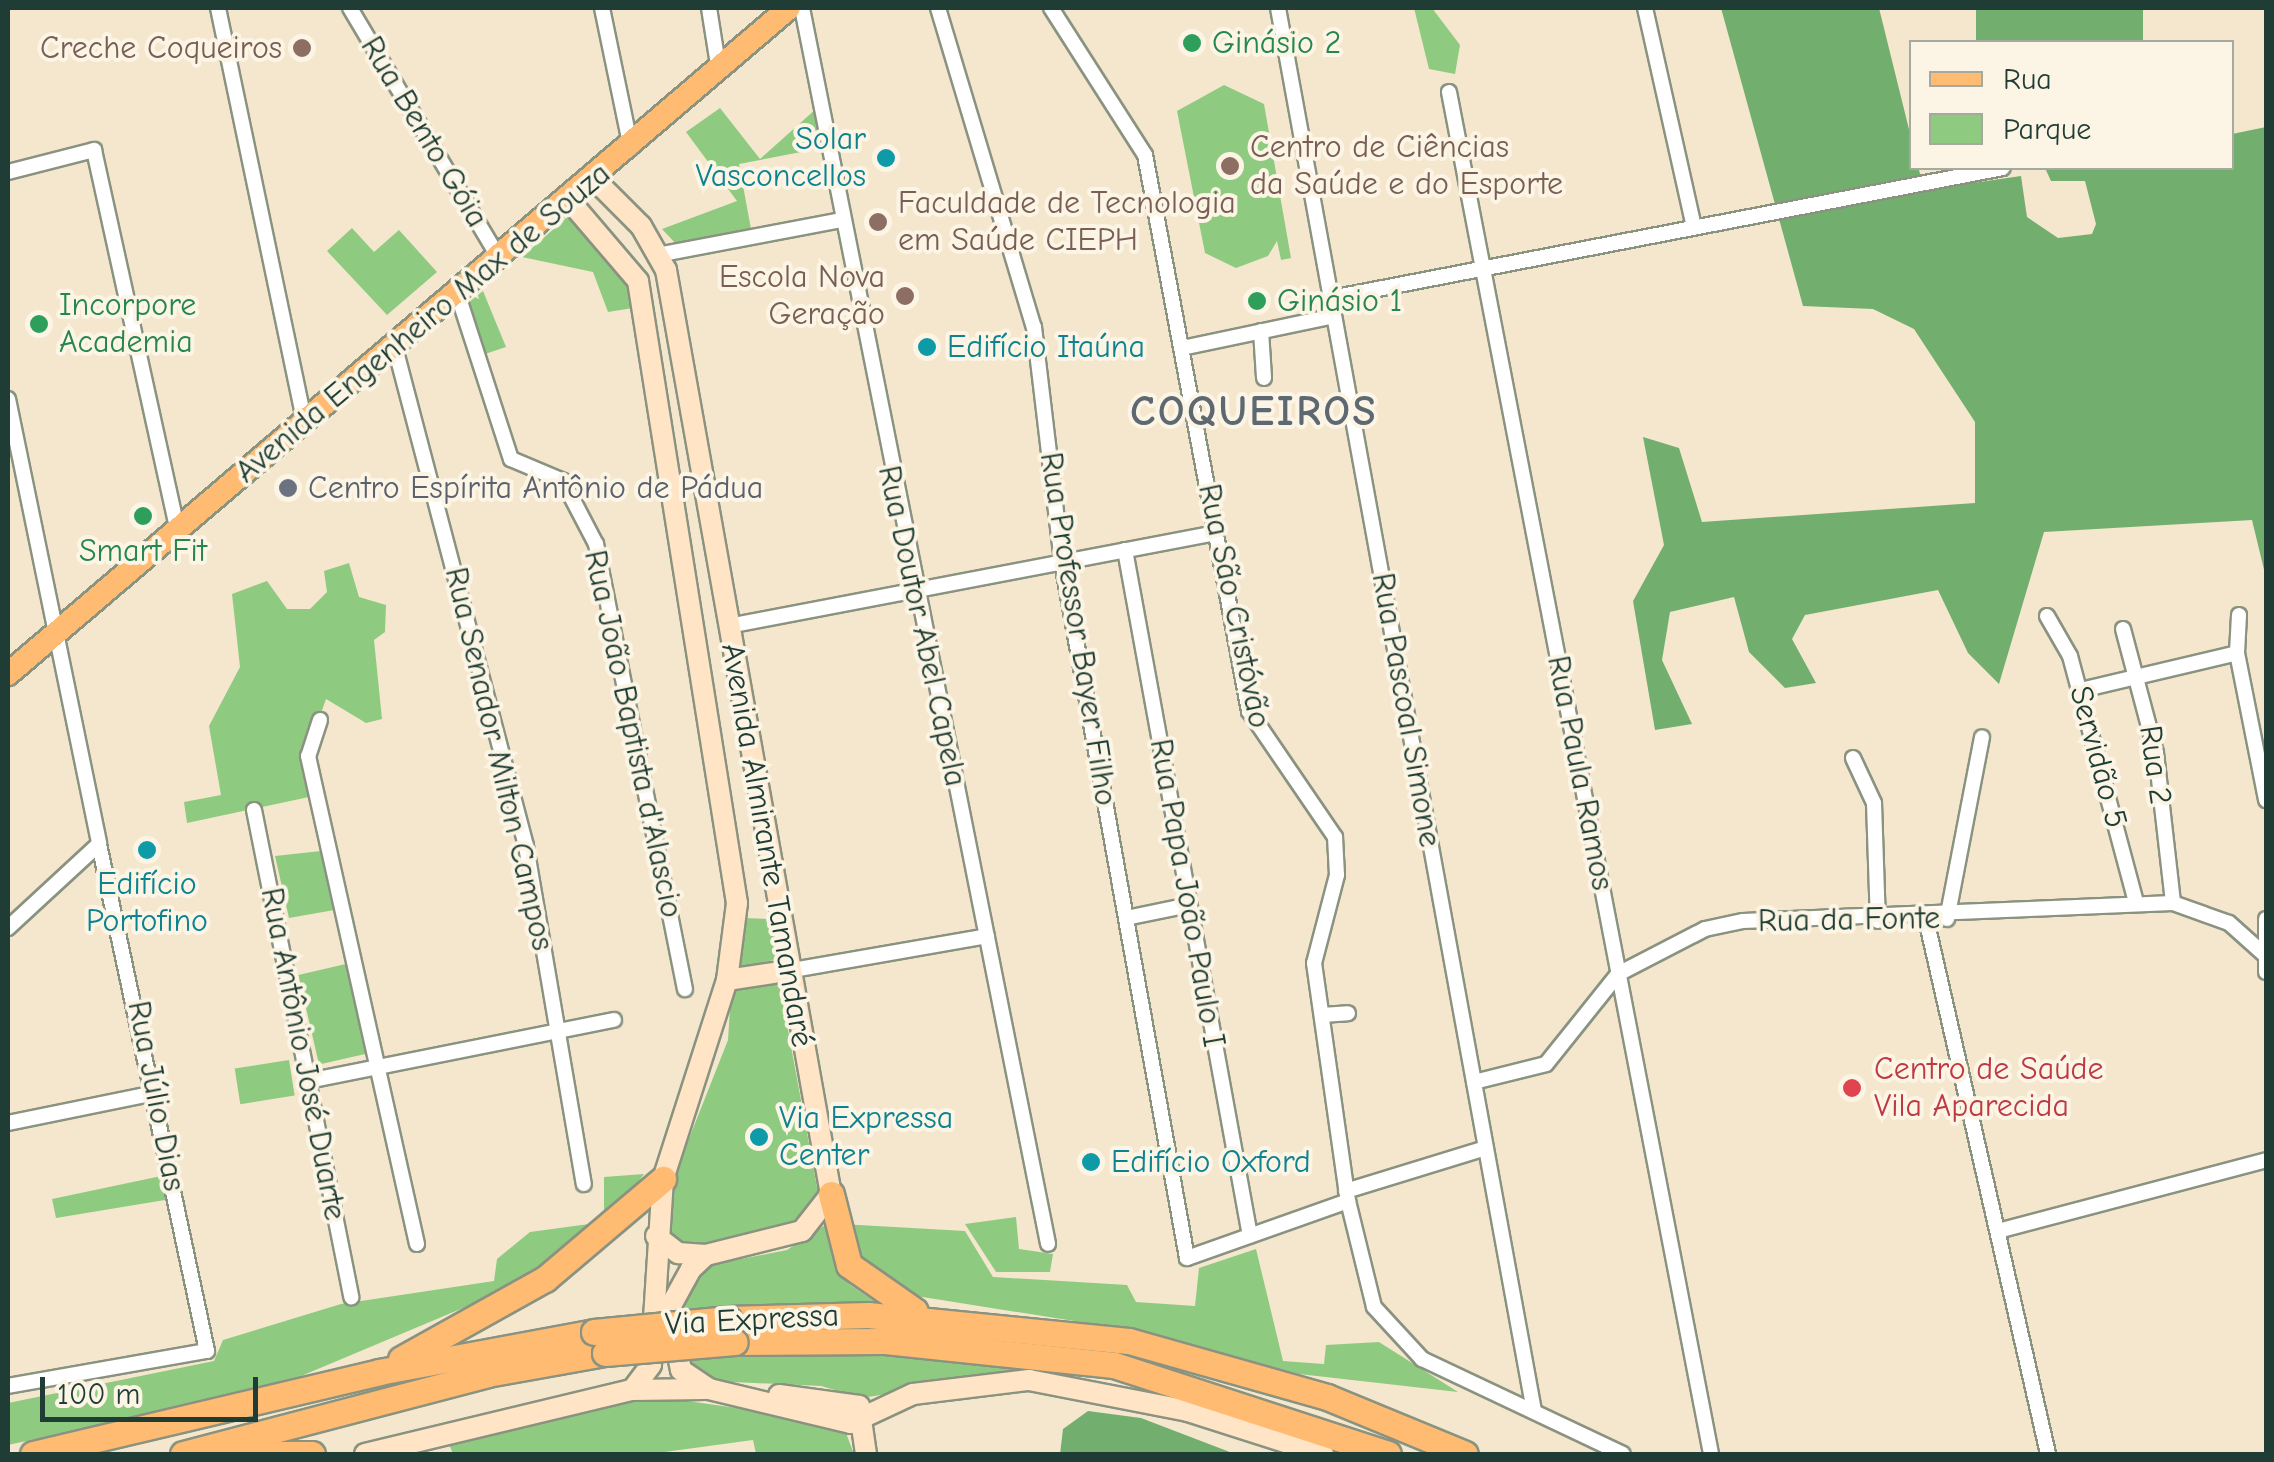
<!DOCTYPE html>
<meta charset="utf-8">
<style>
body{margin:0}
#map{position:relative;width:2274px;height:1462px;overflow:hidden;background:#f5e7cd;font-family:"Comic Neue",sans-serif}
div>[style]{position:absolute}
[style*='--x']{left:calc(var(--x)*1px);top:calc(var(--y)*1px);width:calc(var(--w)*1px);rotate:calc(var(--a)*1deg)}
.green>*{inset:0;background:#8ecb80;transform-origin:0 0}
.forest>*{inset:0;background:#72af6e;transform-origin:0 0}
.roads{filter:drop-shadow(2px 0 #8a9280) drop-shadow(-2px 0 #8a9280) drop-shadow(0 2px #8a9280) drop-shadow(0 -2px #8a9280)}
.minor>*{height:14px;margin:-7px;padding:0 7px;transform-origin:7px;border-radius:7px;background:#fff}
.secondary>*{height:20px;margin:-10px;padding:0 10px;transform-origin:10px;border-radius:10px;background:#ffe4c6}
.primary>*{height:22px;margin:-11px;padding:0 11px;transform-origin:11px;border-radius:11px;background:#ffbb71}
.motorway>*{height:25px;margin:-12.5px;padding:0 12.5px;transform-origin:12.5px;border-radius:12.5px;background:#ffbb71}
.bridges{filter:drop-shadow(2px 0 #8a9280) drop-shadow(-2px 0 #8a9280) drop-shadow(0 2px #8a9280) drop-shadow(0 -2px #8a9280)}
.motorway-bridge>*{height:25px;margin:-12.5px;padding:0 12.5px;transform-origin:12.5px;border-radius:12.5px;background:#ffbb71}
.dots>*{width:28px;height:28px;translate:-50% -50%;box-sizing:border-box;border:5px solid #fcf5e5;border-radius:50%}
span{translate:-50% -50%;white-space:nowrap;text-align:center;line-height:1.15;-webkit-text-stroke:8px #fcf5e5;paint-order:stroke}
.leisure-label{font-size:32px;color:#27864d}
.left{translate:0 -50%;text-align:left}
.education-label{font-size:32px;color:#785e54}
.right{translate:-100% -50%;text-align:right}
.street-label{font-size:32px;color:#1f3d34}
.culture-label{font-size:32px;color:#0d838f}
.worship-label{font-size:32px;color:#5b616d}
.health-label{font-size:32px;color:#be3a42}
.district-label{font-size:42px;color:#5d6871;font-weight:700;letter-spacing:2.5px}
.frame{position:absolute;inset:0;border:10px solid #1f3d34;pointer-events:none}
.legend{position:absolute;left:1909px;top:40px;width:325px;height:130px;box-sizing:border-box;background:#fcf5e5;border:2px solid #a4ab9e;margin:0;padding:12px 18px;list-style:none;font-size:30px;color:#1f3d34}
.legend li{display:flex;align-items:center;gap:20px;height:50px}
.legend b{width:50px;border:2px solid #a4ab9e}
.scale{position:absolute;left:40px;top:1377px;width:218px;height:45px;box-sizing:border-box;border:5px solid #1f3d34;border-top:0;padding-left:12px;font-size:30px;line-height:35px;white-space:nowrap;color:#1f3d34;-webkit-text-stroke:8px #fcf5e5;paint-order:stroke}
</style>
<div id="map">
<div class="green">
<div style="clip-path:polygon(1414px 8px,1432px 8px,1460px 45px,1455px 74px,1429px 69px)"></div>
<div style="clip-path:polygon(1224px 85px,1264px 104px,1291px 258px,1281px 260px,1277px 241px,1268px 256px,1236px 268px,1205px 253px,1177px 111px)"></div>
<div style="clip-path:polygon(720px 108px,760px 159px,817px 108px,822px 148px,739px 164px,751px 229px,678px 246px,662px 229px,737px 201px,686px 132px)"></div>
<div style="clip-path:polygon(574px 211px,626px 268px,633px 308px,608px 312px,593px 272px,522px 257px)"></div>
<div style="clip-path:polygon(352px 228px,374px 252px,399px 230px,437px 272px,387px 315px,327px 251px)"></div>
<div style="clip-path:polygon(483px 291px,506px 347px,482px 355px,468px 303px)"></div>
<div style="clip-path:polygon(349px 563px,359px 597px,386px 605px,385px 632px,374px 640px,382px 719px,366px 723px,326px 699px,310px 745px,323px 794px,187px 823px,184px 802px,221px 795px,209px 726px,240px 667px,232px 594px,267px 581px,287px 609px,310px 609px,327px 592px,324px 571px)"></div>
<div style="clip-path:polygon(321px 851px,340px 909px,289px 918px,275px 856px)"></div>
<div style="clip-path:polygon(743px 918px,770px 919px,778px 959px,736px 969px)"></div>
<div style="left:350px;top:963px;width:92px;height:53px;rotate:77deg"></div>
<div style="clip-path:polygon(779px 981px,819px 1198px,799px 1224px,691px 1250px,666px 1237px,671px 1184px,728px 1040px,731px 992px)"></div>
<div style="left:289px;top:1060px;width:36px;height:55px;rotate:81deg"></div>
<div style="clip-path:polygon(644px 1174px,606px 1225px,525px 1282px,275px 1387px,8px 1445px,8px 1403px,214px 1361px,223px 1340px,341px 1304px,494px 1281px,497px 1259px,530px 1232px,604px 1222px,604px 1177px)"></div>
<div style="clip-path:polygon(166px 1175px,171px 1199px,56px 1218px,52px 1199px)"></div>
<div style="clip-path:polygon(1016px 1217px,1019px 1249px,1053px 1254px,1050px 1272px,996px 1272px,965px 1224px)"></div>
<div style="clip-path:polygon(841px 1224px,965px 1231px,993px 1277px,1127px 1285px,1136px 1302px,1195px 1306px,1199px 1268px,1256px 1249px,1283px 1361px,1324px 1364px,1326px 1345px,1379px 1342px,1458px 1392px,1299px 1374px,1143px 1332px,885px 1291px,862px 1274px)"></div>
<div style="clip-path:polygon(825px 1225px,849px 1284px,875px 1302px,679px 1309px,705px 1266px,787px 1250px)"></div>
<div style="clip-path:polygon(815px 1351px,910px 1354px,1042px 1369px,862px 1398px,821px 1386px,711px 1381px,680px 1357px)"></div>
<div style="clip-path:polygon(644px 1395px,824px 1420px,846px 1433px,854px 1454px,756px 1454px,753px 1440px,650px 1454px,453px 1454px,449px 1444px)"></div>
</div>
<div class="forest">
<div style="clip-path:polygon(1721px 8px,1879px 8px,1924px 190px,2021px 176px,2027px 217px,2058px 238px,2092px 234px,2096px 224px,2085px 181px,2051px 181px,2045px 168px,2232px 168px,2232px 134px,2266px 127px,2266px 578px,2252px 520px,2044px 532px,1999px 684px,1968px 653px,1938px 590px,1805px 615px,1792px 639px,1816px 683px,1785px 688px,1749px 652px,1734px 597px,1670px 612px,1662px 660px,1692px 724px,1655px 730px,1633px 601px,1664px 545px,1643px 437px,1679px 448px,1702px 522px,1975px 503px,1975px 422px,1914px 329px,1873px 309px,1803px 306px)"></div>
<div style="left:1976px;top:8px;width:167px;height:35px"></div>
<div style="clip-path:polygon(1088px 1411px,1141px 1418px,1235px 1454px,1060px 1454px,1063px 1429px)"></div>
</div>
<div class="roads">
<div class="minor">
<div style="--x:218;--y:8;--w:419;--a:78.2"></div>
<div style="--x:350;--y:8;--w:289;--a:59.2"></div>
<div style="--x:602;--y:8;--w:143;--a:78.3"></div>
<div style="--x:709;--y:8;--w:64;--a:81"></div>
<div style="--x:802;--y:8;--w:1260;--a:78.74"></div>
<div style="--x:938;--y:8;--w:333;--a:73.3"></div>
<div style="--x:1034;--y:327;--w:237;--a:83.2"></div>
<div style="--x:1062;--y:562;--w:707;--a:79.82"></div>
<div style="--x:1187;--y:1258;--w:171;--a:-19.5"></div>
<div style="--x:1051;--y:8;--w:174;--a:57.4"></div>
<div style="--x:1145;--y:155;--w:566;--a:79.41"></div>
<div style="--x:1249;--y:711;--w:153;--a:55.7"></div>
<div style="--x:1335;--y:837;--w:38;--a:87"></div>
<div style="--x:1337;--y:875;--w:91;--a:104.6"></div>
<div style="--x:1314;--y:963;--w:240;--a:81.9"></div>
<div style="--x:1348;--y:1201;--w:109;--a:76.2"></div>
<div style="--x:1374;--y:1307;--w:71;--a:47.3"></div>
<div style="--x:1422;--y:1359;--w:222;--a:25.3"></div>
<div style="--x:1278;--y:8;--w:1426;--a:79.66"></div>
<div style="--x:1645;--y:8;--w:225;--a:77.4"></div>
<div style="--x:1449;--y:92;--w:1387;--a:79.11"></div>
<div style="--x:8;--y:172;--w:89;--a:-14.3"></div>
<div style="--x:94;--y:150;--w:391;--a:77.6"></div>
<div style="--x:662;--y:254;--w:183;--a:-10.7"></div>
<div style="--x:456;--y:289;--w:179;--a:72.1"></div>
<div style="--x:511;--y:459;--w:56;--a:22.9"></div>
<div style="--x:563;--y:481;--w:71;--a:62.4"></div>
<div style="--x:596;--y:544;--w:454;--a:78.7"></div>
<div style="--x:1331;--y:298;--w:684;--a:-10.95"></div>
<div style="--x:1261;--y:331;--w:47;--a:86.3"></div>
<div style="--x:393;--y:340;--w:523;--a:75.27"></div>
<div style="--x:526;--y:846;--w:343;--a:80.3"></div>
<div style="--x:1182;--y:348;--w:155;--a:-11.9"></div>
<div style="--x:8;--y:399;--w:454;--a:78.4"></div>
<div style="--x:99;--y:844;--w:124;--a:137.3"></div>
<div style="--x:1125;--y:550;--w:697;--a:79.67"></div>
<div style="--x:2239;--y:615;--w:38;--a:93"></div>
<div style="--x:2237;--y:653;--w:150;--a:78.8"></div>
<div style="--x:2047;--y:616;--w:46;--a:60.1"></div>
<div style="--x:2070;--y:656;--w:256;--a:75"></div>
<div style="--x:728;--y:626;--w:497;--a:-10.8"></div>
<div style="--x:2123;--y:629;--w:128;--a:75.1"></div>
<div style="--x:2156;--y:753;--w:151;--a:83.5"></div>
<div style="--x:2081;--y:690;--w:160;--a:-13.3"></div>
<div style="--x:320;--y:720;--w:38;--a:108"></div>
<div style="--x:308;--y:756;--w:500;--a:77.41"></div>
<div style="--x:1853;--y:758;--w:50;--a:65"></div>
<div style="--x:1874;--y:803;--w:118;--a:88.1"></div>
<div style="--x:254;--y:810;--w:497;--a:78.7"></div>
<div style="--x:1126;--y:918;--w:64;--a:-11.7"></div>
<div style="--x:1926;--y:919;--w:549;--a:77.15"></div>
<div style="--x:1947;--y:919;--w:185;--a:-79.1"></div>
<div style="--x:2266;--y:919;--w:53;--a:90"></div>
<div style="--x:787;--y:971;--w:203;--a:-9.9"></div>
<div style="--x:1322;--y:1015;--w:26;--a:-4"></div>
<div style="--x:308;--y:1081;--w:312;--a:-11.3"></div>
<div style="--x:1474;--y:1082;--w:74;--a:-14"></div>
<div style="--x:1546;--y:1064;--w:115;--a:-51.3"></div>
<div style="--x:1618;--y:974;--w:98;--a:-27.3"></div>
<div style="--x:1705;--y:929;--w:39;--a:-12"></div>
<div style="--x:1743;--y:921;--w:430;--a:-2.4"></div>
<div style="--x:2173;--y:903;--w:59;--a:19.7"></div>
<div style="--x:2229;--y:923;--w:50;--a:41.7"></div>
<div style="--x:8;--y:1123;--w:150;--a:-11.5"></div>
<div style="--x:1346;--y:1191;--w:146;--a:-17.1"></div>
<div style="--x:1998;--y:1231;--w:277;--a:-14.8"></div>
<div style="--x:8;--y:1386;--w:202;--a:-10"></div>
<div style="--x:207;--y:1351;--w:518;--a:-102.03"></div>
</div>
<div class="secondary">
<div style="--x:593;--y:178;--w:68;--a:45"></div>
<div style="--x:641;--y:226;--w:51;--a:60.4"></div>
<div style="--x:666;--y:270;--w:939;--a:79.88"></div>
<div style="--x:831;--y:1194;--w:47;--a:128.1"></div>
<div style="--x:802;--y:1231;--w:99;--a:166"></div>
<div style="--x:706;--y:1255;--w:21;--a:137"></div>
<div style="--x:691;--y:1269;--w:46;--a:118.8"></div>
<div style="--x:669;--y:1309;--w:62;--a:78.9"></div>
<div style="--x:681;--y:1370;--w:34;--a:34"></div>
<div style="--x:709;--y:1389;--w:146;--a:13.5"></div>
<div style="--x:851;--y:1423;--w:68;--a:-25.1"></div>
<div style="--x:913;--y:1394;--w:117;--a:-6.9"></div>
<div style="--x:1029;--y:1380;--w:162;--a:11"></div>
<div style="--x:1188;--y:1411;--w:142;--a:17.7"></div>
<div style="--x:568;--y:199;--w:108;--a:49.5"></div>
<div style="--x:638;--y:281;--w:630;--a:80.96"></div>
<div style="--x:737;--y:903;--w:78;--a:97.4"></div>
<div style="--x:727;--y:980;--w:209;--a:107.8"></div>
<div style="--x:663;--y:1179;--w:186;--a:93.7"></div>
<div style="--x:651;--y:1365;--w:31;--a:127"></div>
<div style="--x:727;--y:980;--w:61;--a:-8.5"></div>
<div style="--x:656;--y:1236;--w:28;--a:38"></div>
<div style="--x:678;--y:1253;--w:28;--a:4"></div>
<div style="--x:779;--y:1395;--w:81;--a:7.8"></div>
<div style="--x:859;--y:1406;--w:49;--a:81.7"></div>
<div style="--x:365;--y:1454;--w:275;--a:-13.5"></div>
<div style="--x:632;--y:1390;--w:73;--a:-0.8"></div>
</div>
<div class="primary">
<div style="--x:8;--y:674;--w:1026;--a:-40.46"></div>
</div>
<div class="motorway">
<div style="--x:831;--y:1194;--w:73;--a:75.8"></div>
<div style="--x:849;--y:1265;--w:80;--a:34.9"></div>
<div style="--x:728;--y:1319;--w:140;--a:-1.6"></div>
<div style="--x:868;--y:1315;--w:262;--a:5.7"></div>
<div style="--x:1129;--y:1341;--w:206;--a:15.8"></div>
<div style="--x:1327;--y:1397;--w:149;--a:22.4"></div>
<div style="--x:735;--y:1342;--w:150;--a:-0.4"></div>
<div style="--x:885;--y:1341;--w:230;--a:6"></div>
<div style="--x:1114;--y:1365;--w:288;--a:18"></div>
<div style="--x:401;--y:1359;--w:165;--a:-29.1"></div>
<div style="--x:545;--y:1279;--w:155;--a:-40.3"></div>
<div style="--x:33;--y:1454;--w:356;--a:-13.3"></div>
<div style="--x:379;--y:1372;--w:219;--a:-10.5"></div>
<div style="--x:183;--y:1454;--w:314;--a:-14.7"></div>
<div style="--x:487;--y:1374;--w:120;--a:-10.1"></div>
<div style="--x:245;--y:1454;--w:67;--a:0"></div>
</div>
</div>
<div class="bridges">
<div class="motorway-bridge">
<div style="--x:594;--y:1332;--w:135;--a:-5.5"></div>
<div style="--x:605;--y:1353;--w:130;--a:-4.8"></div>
</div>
</div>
<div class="dots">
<div style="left:1192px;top:43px;background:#2e9e5b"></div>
<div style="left:302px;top:48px;background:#8d6e63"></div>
<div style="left:886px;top:158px;background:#0f9aa8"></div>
<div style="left:1230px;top:166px;background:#8d6e63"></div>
<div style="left:878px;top:222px;background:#8d6e63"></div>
<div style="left:905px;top:296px;background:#8d6e63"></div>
<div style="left:1257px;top:301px;background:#2e9e5b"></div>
<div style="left:39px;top:324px;background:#2e9e5b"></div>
<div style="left:927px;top:347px;background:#0f9aa8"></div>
<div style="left:288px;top:488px;background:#6b7280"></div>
<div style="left:143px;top:516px;background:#2e9e5b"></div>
<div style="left:147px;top:850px;background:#0f9aa8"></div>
<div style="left:1852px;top:1088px;background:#e0444e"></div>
<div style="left:759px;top:1137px;background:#0f9aa8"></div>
<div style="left:1091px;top:1162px;background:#0f9aa8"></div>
</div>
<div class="leisure-label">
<span class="left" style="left:1212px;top:43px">Ginásio 2</span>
<span class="left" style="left:1277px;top:301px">Ginásio 1</span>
<span class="left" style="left:59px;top:324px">Incorpore<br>Academia</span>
<span style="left:143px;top:551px">Smart Fit</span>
</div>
<div class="education-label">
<span class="right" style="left:282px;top:48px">Creche Coqueiros</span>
<span class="left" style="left:1250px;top:166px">Centro de Ciências<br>da Saúde e do Esporte</span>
<span class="left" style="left:898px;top:222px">Faculdade de Tecnologia<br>em Saúde CIEPH</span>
<span class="right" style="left:885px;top:296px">Escola Nova<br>Geração</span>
</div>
<div class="street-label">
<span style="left:424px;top:132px;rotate:59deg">Rua Bento Góia</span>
<span style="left:423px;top:323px;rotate:-40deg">Avenida Engenheiro Max de Souza</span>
<span style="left:1234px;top:606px;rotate:78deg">Rua São Cristóvão</span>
<span style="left:922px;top:626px;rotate:78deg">Rua Doutor Abel Capela</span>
<span style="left:1078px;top:629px;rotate:81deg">Rua Professor Bayer Filho</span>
<span style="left:1406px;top:710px;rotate:80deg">Rua Pascoal Simone</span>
<span style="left:633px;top:734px;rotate:78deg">Rua João Baptista d'Alascio</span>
<span style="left:2098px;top:757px;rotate:75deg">Servidão 5</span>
<span style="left:499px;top:759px;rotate:77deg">Rua Senador Milton Campos</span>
<span style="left:2155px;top:765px;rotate:82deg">Rua 2</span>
<span style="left:1580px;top:773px;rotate:79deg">Rua Paula Ramos</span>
<span style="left:767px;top:845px;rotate:80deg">Avenida Almirante Tamandaré</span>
<span style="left:1187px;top:893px;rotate:80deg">Rua Papa João Paulo I</span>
<span style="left:1849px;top:920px;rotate:-1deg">Rua da Fonte</span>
<span style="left:303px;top:1054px;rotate:79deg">Rua Antônio José Duarte</span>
<span style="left:156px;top:1096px;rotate:79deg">Rua Júlio Dias</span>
<span style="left:752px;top:1320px;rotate:-3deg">Via Expressa</span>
</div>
<div class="culture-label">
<span class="right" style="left:866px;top:158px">Solar<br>Vasconcellos</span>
<span class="left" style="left:947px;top:347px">Edifício Itaúna</span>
<span style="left:147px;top:903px">Edifício<br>Portofino</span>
<span class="left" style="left:779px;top:1137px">Via Expressa<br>Center</span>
<span class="left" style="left:1111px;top:1162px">Edifício Oxford</span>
</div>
<div class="worship-label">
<span class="left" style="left:308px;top:488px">Centro Espírita Antônio de Pádua</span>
</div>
<div class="health-label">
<span class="left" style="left:1874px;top:1088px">Centro de Saúde<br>Vila Aparecida</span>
</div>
<div class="district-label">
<span style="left:1254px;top:412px">COQUEIROS</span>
</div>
<div class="frame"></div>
<ul class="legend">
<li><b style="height:12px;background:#ffbb71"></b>Rua</li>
<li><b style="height:28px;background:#8ecb80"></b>Parque</li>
</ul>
<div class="scale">100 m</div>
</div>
